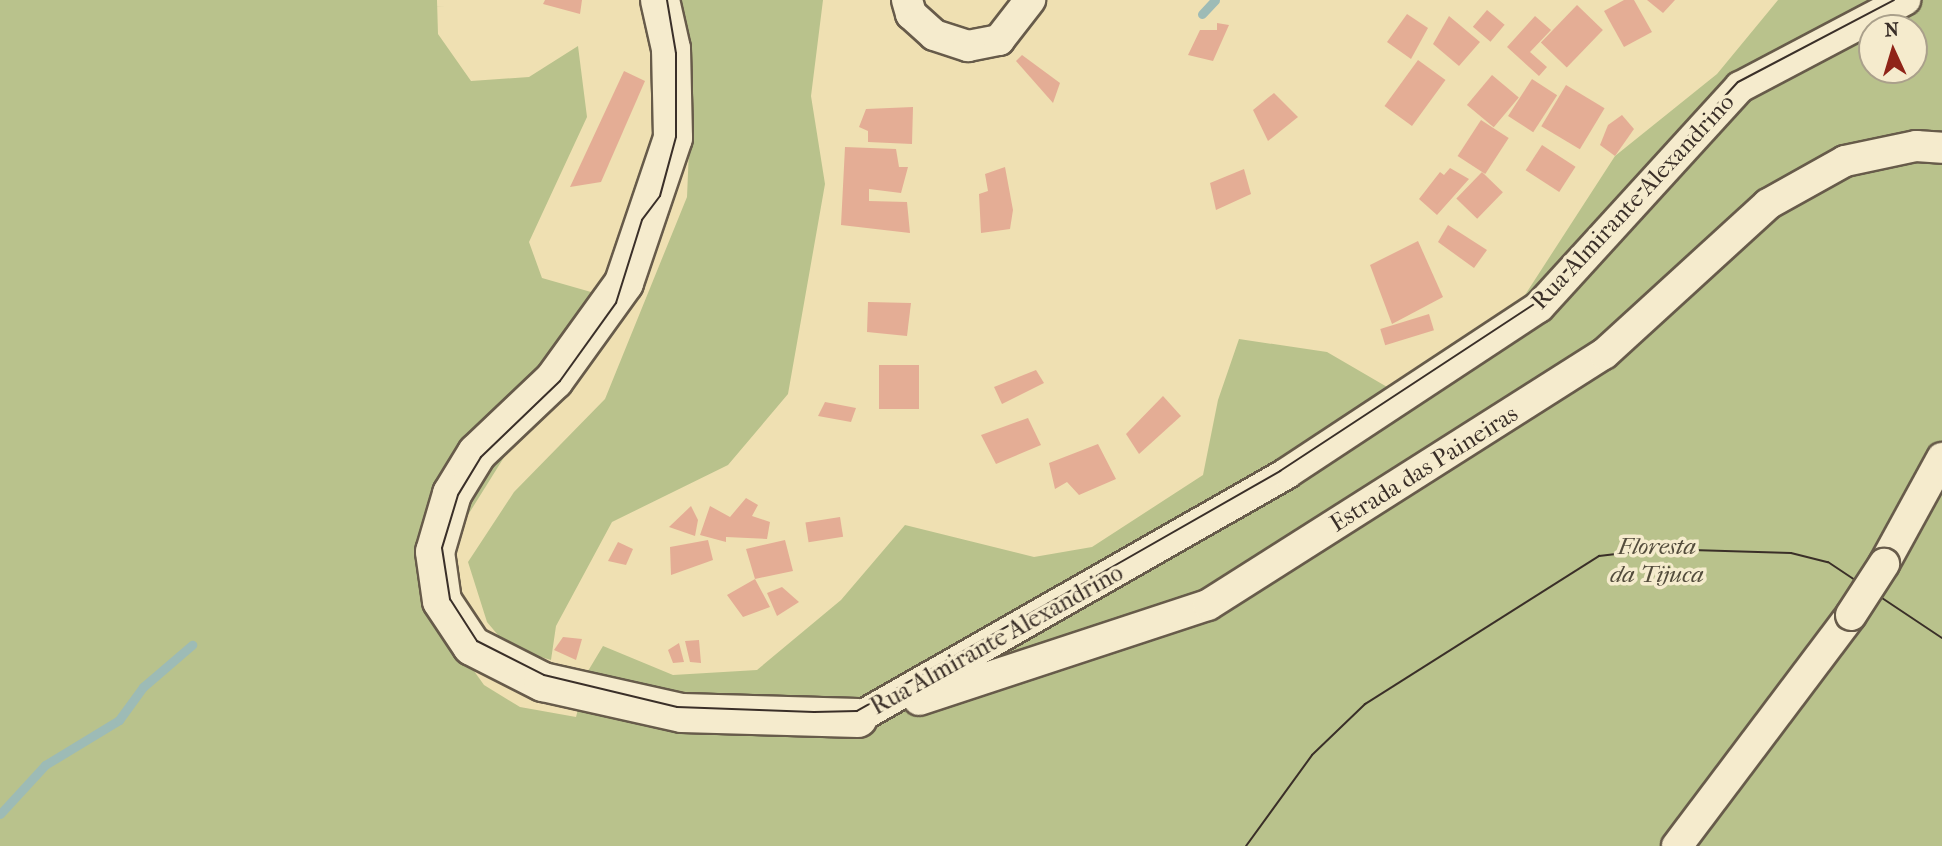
<!DOCTYPE html>
<style>
body{margin:0}
#map{position:relative;width:1942px;height:846px;overflow:hidden;background:#efe0b2;font-family:"IM FELL French Canon",serif}
div>[style]{position:absolute}
[style*='--x']{left:calc(var(--x)*1px);top:calc(var(--y)*1px);width:calc(var(--w)*1px);rotate:calc(var(--a)*1deg)}
.green>*{inset:0;background:#b9c28c}
.stream>*{height:9px;margin:-4.5px;padding:0 4.5px;transform-origin:4.5px;border-radius:4.5px;background:#9dbbb6}
.building>*{inset:0;background:#e4ad95;transform-origin:0 0}
.roads{filter:drop-shadow(2px 0 #675b4a) drop-shadow(-2px 0 #675b4a) drop-shadow(0 2px #675b4a) drop-shadow(0 -2px #675b4a)}
.street>*{height:30px;margin:-15px;padding:0 15px;transform-origin:15px;border-radius:15px;background:#f5ebcd}
.secondary>*{height:38px;margin:-19px;padding:0 19px;transform-origin:19px;border-radius:19px;background:#f5ebcd}
.tram>*{height:2px;margin:-1px;padding:0 1px;transform-origin:1px;border-radius:1px;background:#3a2f28}
.bridges{filter:drop-shadow(2px 0 #675b4a) drop-shadow(-2px 0 #675b4a) drop-shadow(0 2px #675b4a) drop-shadow(0 -2px #675b4a)}
.street-bridge>*{height:30px;margin:-15px;padding:0 15px;transform-origin:15px;border-radius:15px;background:#f5ebcd}
span{translate:-50% -50%;white-space:nowrap;text-align:center;line-height:1.15;-webkit-text-stroke:7px #f5ebcd;paint-order:stroke}
.street-label{font-size:24px;color:#3a2f28}
.park-label{font-size:24px;color:#534c3c;font-style:italic}
.north{position:absolute;left:1858px;top:14px;width:70px;height:70px;box-sizing:border-box;background:#f5ebcd;border:2px solid #aaa08b;border-radius:50%;rotate:356deg;font-size:19px;font-weight:700;line-height:28px;text-align:center;color:#3a2f28}
.north::after{content:'';display:block;margin:auto;width:24px;height:32px;background:#8f2418;clip-path:polygon(50% 0,100% 100%,50% 72%,0 100%)}
</style>
<div id="map">
<div class="green">
<div style="clip-path:polygon(evenodd,0 0,437px 0,438px 34px,471px 81px,529px 77px,578px 46px,587px 117px,529px 242px,542px 278px,605px 296px,431px 574px,442px 626px,484px 685px,520px 707px,576px 717px,588px 671px,603px 646px,673px 675px,757px 670px,841px 600px,905px 525px,1034px 557px,1092px 547px,1203px 475px,1218px 400px,1239px 339px,1327px 352px,1394px 391px,1512px 315px,1615px 156px,1717px 74px,1778px 0,1942px 0,1942px 846px,0 846px,0 0,1872px 28px,1914px 28px,1914px 70px,1872px 70px,1872px 28px)"></div>
<div style="clip-path:polygon(674px 0,823px 0,811px 96px,825px 184px,788px 394px,728px 465px,612px 522px,556px 626px,551px 660px,508px 647px,487px 622px,468px 562px,514px 492px,605px 399px,687px 197px,690px 125px)"></div>
</div>
<div class="stream">
<div style="--x:1202;--y:14;--w:19;--a:-47"></div>
<div style="--x:0;--y:814;--w:67;--a:-47.4"></div>
<div style="--x:45;--y:765;--w:87;--a:-31.3"></div>
<div style="--x:119;--y:720;--w:41;--a:-54"></div>
<div style="--x:143;--y:687;--w:65;--a:-40.6"></div>
</div>
<div class="building">
<div style="clip-path:polygon(545px 0,582px 0,580px 14px,543px 4px)"></div>
<div style="clip-path:polygon(1624px 0,1634px 0,1652px 32px,1624px 47px,1604px 11px)"></div>
<div style="clip-path:polygon(1647px 0,1675px 0,1663px 13px)"></div>
<div style="left:1577px;top:5px;width:36px;height:52px;rotate:44deg"></div>
<div style="left:1487px;top:10px;width:23px;height:22px;rotate:40deg"></div>
<div style="clip-path:polygon(1407px 14px,1428px 28px,1411px 59px,1387px 42px)"></div>
<div style="clip-path:polygon(1449px 16px,1480px 42px,1459px 66px,1433px 44px)"></div>
<div style="clip-path:polygon(1535px 16px,1551px 30px,1530px 52px,1547px 67px,1539px 76px,1507px 47px)"></div>
<div style="clip-path:polygon(1217px 23px,1229px 25px,1213px 61px,1188px 55px,1200px 30px,1217px 30px)"></div>
<div style="clip-path:polygon(1022px 55px,1060px 83px,1053px 103px,1016px 61px)"></div>
<div style="left:1418px;top:60px;width:34px;height:57px;rotate:36deg"></div>
<div style="clip-path:polygon(624px 71px,645px 81px,601px 182px,570px 187px)"></div>
<div style="left:1492px;top:75px;width:35px;height:39px;rotate:40deg"></div>
<div style="left:1532px;top:79px;width:30px;height:44px;rotate:33deg"></div>
<div style="left:1566px;top:85px;width:45px;height:48px;rotate:31deg"></div>
<div style="clip-path:polygon(1274px 93px,1298px 117px,1268px 141px,1253px 110px)"></div>
<div style="clip-path:polygon(913px 107px,912px 144px,868px 142px,868px 131px,859px 127px,866px 109px)"></div>
<div style="clip-path:polygon(1622px 115px,1634px 129px,1615px 156px,1600px 145px,1608px 125px)"></div>
<div style="left:1481px;top:120px;width:33px;height:43px;rotate:33deg"></div>
<div style="left:1542px;top:145px;width:40px;height:30px;rotate:33deg"></div>
<div style="clip-path:polygon(845px 147px,896px 149px,899px 167px,908px 167px,901px 193px,869px 189px,869px 201px,907px 202px,910px 233px,841px 225px)"></div>
<div style="clip-path:polygon(1005px 167px,1013px 210px,1010px 229px,981px 233px,979px 194px,988px 191px,985px 174px)"></div>
<div style="clip-path:polygon(1450px 168px,1469px 179px,1437px 215px,1419px 199px,1440px 172px,1444px 175px)"></div>
<div style="clip-path:polygon(1244px 169px,1251px 194px,1216px 210px,1210px 183px)"></div>
<div style="left:1482px;top:172px;width:29px;height:37px;rotate:44deg"></div>
<div style="clip-path:polygon(1448px 225px,1487px 250px,1474px 268px,1438px 242px)"></div>
<div style="clip-path:polygon(1418px 241px,1443px 297px,1392px 324px,1370px 265px)"></div>
<div style="clip-path:polygon(868px 302px,911px 303px,907px 336px,867px 332px)"></div>
<div style="left:1429px;top:314px;width:17px;height:51px;rotate:73deg"></div>
<div style="left:879px;top:365px;width:40px;height:44px"></div>
<div style="clip-path:polygon(1036px 370px,1044px 383px,1002px 404px,994px 387px)"></div>
<div style="clip-path:polygon(1163px 396px,1181px 416px,1139px 454px,1126px 434px)"></div>
<div style="clip-path:polygon(825px 402px,856px 408px,851px 422px,818px 416px)"></div>
<div style="clip-path:polygon(1028px 418px,1041px 445px,996px 464px,981px 435px)"></div>
<div style="clip-path:polygon(1098px 444px,1116px 479px,1079px 495px,1067px 482px,1055px 489px,1049px 463px)"></div>
<div style="clip-path:polygon(746px 498px,758px 505px,752px 516px,770px 522px,767px 539px,726px 537px,726px 542px,700px 535px,710px 506px,730px 517px)"></div>
<div style="clip-path:polygon(691px 506px,698px 520px,695px 536px,669px 527px)"></div>
<div style="left:840px;top:517px;width:20px;height:35px;rotate:81deg"></div>
<div style="clip-path:polygon(708px 540px,713px 560px,671px 575px,670px 547px)"></div>
<div style="clip-path:polygon(785px 540px,793px 571px,755px 579px,770px 607px,743px 617px,727px 595px,755px 579px,746px 549px)"></div>
<div style="clip-path:polygon(618px 542px,633px 549px,626px 565px,608px 561px)"></div>
<div style="clip-path:polygon(782px 587px,799px 602px,777px 616px,767px 593px)"></div>
<div style="clip-path:polygon(563px 637px,582px 639px,576px 660px,554px 650px)"></div>
<div style="clip-path:polygon(699px 640px,701px 663px,690px 662px,685px 641px)"></div>
<div style="clip-path:polygon(679px 643px,684px 662px,673px 663px,668px 650px)"></div>
</div>
<div class="roads">
<div class="street">
<div style="--x:907;--y:0;--w:15;--a:74"></div>
<div style="--x:911;--y:14;--w:31;--a:42"></div>
<div style="--x:934;--y:35;--w:36;--a:18"></div>
<div style="--x:968;--y:46;--w:32;--a:-11"></div>
<div style="--x:999;--y:40;--w:51;--a:-52.2"></div>
<div style="--x:1884;--y:564;--w:121;--a:-61.3"></div>
<div style="--x:919;--y:700;--w:304;--a:-18.2"></div>
<div style="--x:1208;--y:605;--w:469;--a:-32.4"></div>
<div style="--x:1604;--y:354;--w:222;--a:-42.4"></div>
<div style="--x:1768;--y:204;--w:88;--a:-29.2"></div>
<div style="--x:1845;--y:161;--w:73;--a:-11.9"></div>
<div style="--x:1916;--y:146;--w:26;--a:4"></div>
<div style="--x:858;--y:718;--w:494;--a:-29.7"></div>
<div style="--x:1287;--y:473;--w:302;--a:-33.4"></div>
<div style="--x:1539;--y:307;--w:298;--a:-47.6"></div>
<div style="--x:1740;--y:87;--w:187;--a:-27.8"></div>
<div style="--x:1677;--y:846;--w:289;--a:-53"></div>
</div>
<div class="secondary">
<div style="--x:660;--y:0;--w:50;--a:77.3"></div>
<div style="--x:671;--y:49;--w:89;--a:88.7"></div>
<div style="--x:673;--y:138;--w:153;--a:108.7"></div>
<div style="--x:624;--y:283;--w:120;--a:125.8"></div>
<div style="--x:554;--y:380;--w:106;--a:136.5"></div>
<div style="--x:477;--y:453;--w:48;--a:121.4"></div>
<div style="--x:452;--y:494;--w:60;--a:106.3"></div>
<div style="--x:435;--y:552;--w:49;--a:81.9"></div>
<div style="--x:442;--y:601;--w:54;--a:56.3"></div>
<div style="--x:472;--y:646;--w:80;--a:26.9"></div>
<div style="--x:543;--y:682;--w:142;--a:12.6"></div>
<div style="--x:682;--y:713;--w:176;--a:1.6"></div>
</div>
</div>
<div class="tram">
<div style="--x:667;--y:0;--w:54;--a:80.4"></div>
<div style="--x:676;--y:53;--w:84;--a:90"></div>
<div style="--x:676;--y:137;--w:61;--a:105.2"></div>
<div style="--x:660;--y:196;--w:30;--a:127"></div>
<div style="--x:642;--y:220;--w:87;--a:107.4"></div>
<div style="--x:616;--y:303;--w:96;--a:125.7"></div>
<div style="--x:560;--y:381;--w:110;--a:136.1"></div>
<div style="--x:481;--y:457;--w:44;--a:121.2"></div>
<div style="--x:458;--y:495;--w:55;--a:106.8"></div>
<div style="--x:442;--y:548;--w:52;--a:81.1"></div>
<div style="--x:450;--y:599;--w:50;--a:57.3"></div>
<div style="--x:477;--y:641;--w:75;--a:26.9"></div>
<div style="--x:544;--y:675;--w:137;--a:13.5"></div>
<div style="--x:677;--y:707;--w:137;--a:2.1"></div>
<div style="--x:814;--y:712;--w:43;--a:-1.3"></div>
<div style="--x:857;--y:711;--w:228;--a:-29.4"></div>
<div style="--x:1056;--y:599;--w:258;--a:-29.7"></div>
<div style="--x:1280;--y:471;--w:306;--a:-33.3"></div>
<div style="--x:1536;--y:303;--w:299;--a:-47.6"></div>
<div style="--x:1738;--y:82;--w:176;--a:-27.7"></div>
<div style="--x:1246;--y:846;--w:112;--a:-54"></div>
<div style="--x:1312;--y:755;--w:74;--a:-43.9"></div>
<div style="--x:1365;--y:704;--w:277;--a:-32.3"></div>
<div style="--x:1599;--y:556;--w:60;--a:-6.7"></div>
<div style="--x:1659;--y:549;--w:132;--a:1.7"></div>
<div style="--x:1791;--y:553;--w:38;--a:14"></div>
<div style="--x:1828;--y:562;--w:137;--a:33.7"></div>
</div>
<div class="bridges">
<div class="street-bridge">
<div style="--x:1851;--y:615;--w:61;--a:-57.1"></div>
</div>
</div>
<div class="street-label">
<span style="left:1633px;top:202px;rotate:-47deg">Rua Almirante Alexandrino</span>
<span style="left:1424px;top:469px;rotate:-32deg">Estrada das Paineiras</span>
<span style="left:997px;top:640px;rotate:-29deg">Rua Almirante Alexandrino</span>
</div>
<div class="park-label">
<span style="left:1657px;top:561px">Floresta<br>da Tijuca</span>
</div>
<div class="north">N</div>
</div>
